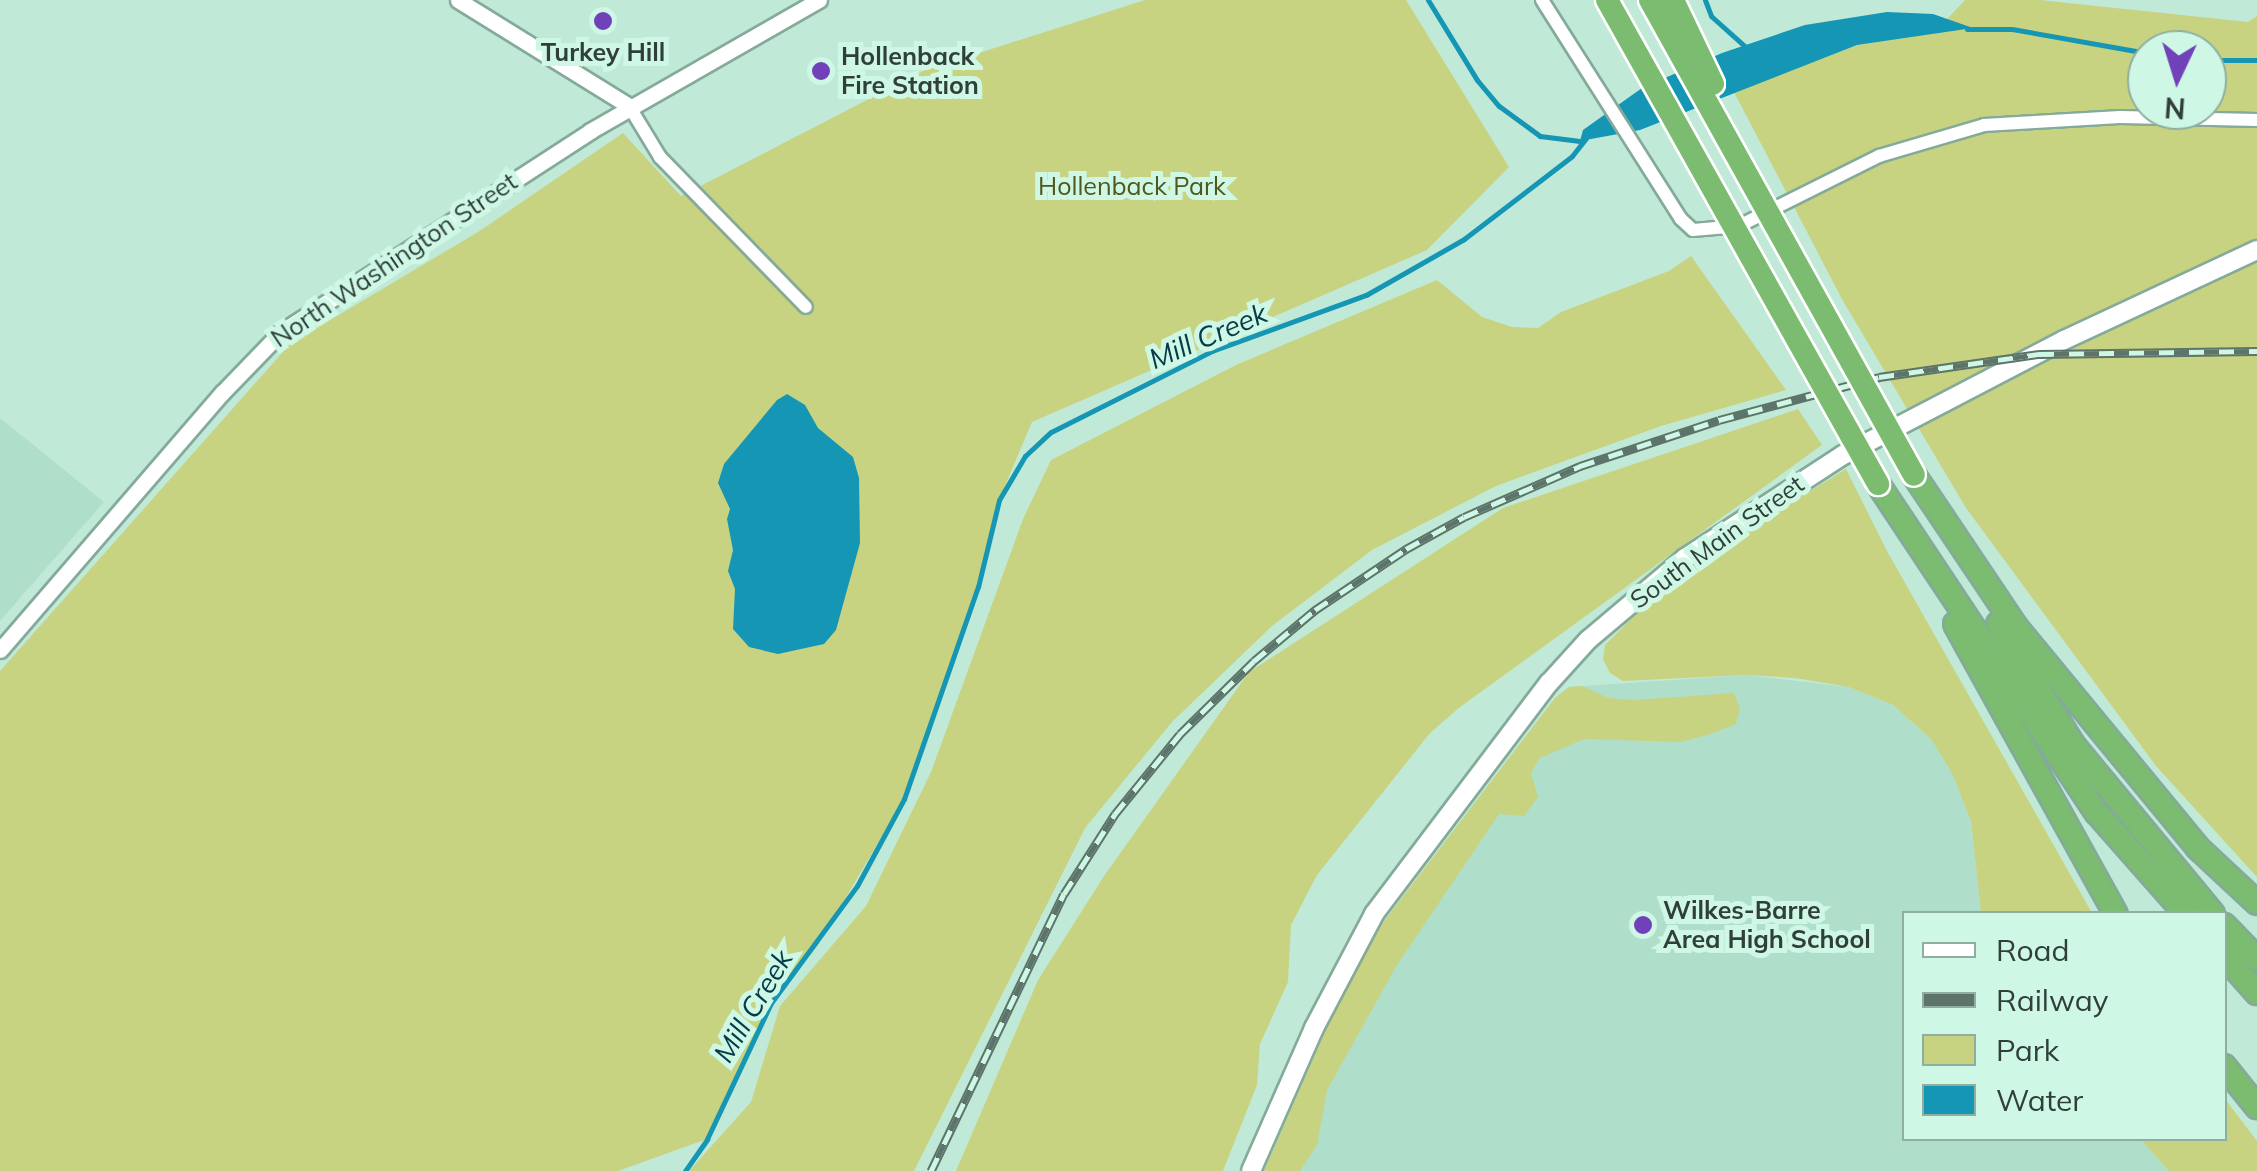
<!DOCTYPE html>
<style>
body{margin:0}
#map{position:relative;width:2257px;height:1171px;overflow:hidden;background:#c1e9d8;font-family:Mulish,sans-serif}
div>[style]{position:absolute}
[style*='--x']{left:calc(var(--x)*1px);top:calc(var(--y)*1px);width:calc(var(--w)*1px);rotate:calc(var(--a)*1deg)}
.built>*{inset:0;background:#afdeca}
.green>*{inset:0;background:#c8d381}
.water>*{inset:0;background:#1596b4}
.stream>*{height:5px;margin:-2.5px;padding:0 2.5px;transform-origin:2.5px;border-radius:2.5px;background:#1596b4}
.roads{filter:drop-shadow(2px 0 #84aa9a) drop-shadow(-2px 0 #84aa9a) drop-shadow(0 2px #84aa9a) drop-shadow(0 -2px #84aa9a)}
.minor>*{height:12px;margin:-6px;padding:0 6px;transform-origin:6px;border-radius:6px;background:#fff}
.tertiary>*{height:15px;margin:-7.5px;padding:0 7.5px;transform-origin:7.5px;border-radius:7.5px;background:#fff}
.secondary>*{height:18px;margin:-9px;padding:0 9px;transform-origin:9px;border-radius:9px;background:#fff}
.motorway>*{height:22px;margin:-11px;padding:0 11px;transform-origin:11px;border-radius:11px;background:#7bbc71}
.rail>*{height:9px;margin-top:-4.5px;transform-origin:0;background:repeating-linear-gradient(90deg,#cef7e5 0 15px,#5c7469 0 30px);box-sizing:border-box;border-block:2px solid #5c7469}
.bridges{filter:drop-shadow(2px 0 #fff) drop-shadow(-2px 0 #fff) drop-shadow(0 2px #fff) drop-shadow(0 -2px #fff)}
.motorway-bridge>*{height:22px;margin:-11px;padding:0 11px;transform-origin:11px;border-radius:11px;background:#7bbc71}
.dots>*{width:28px;height:28px;translate:-50% -50%;box-sizing:border-box;border:5px solid #cef7e5;border-radius:50%}
span{translate:-50% -50%;white-space:nowrap;text-align:center;line-height:1.15;-webkit-text-stroke:10px #cef7e5;paint-order:stroke}
.poi-label{font-size:25px;color:#304039;font-weight:700}
.left{translate:0 -50%;text-align:left}
.park-label{font-size:25px;color:#50571a}
.street-label{font-size:25px;color:#304039}
.water-label{font-size:28px;color:#053a47;font-style:italic}
.legend{position:absolute;left:1902px;top:911px;width:325px;height:230px;box-sizing:border-box;background:#cef7e5;border:2px solid #8faea0;margin:0;padding:12px 18px;list-style:none;font-size:30px;color:#304039}
.legend li{display:flex;align-items:center;gap:20px;height:50px}
.legend b{width:50px;border:2px solid #8faea0}
.north{position:absolute;left:2127px;top:30px;width:100px;height:100px;box-sizing:border-box;background:#cef7e5;border:2px solid #8faea0;border-radius:50%;rotate:184deg;font-size:28px;font-weight:700;line-height:40px;text-align:center;color:#304039}
.north::after{content:'';display:block;margin:auto;width:35px;height:45px;background:#7041b9;clip-path:polygon(50% 0,100% 100%,50% 72%,0 100%)}
</style>
<div id="map">
<div class="built">
<div style="clip-path:polygon(0 418px,104px 502px,0 621px)"></div>
<div style="clip-path:polygon(1746px 675px,1849px 687px,1893px 705px,1931px 739px,1952px 772px,1971px 821px,1981px 913px,1904px 914px,1904px 1138px,2140px 1139px,2169px 1171px,1264px 1171px,1372px 937px,1555px 698px,1569px 687px)"></div>
</div>
<div class="green">
<div style="clip-path:polygon(1145px 0,1406px 0,1509px 167px,1427px 250px,1032px 422px,999px 500px,978px 587px,904px 799px,816px 948px,771px 1003px,707px 1139px,618px 1171px,0 1171px,0 671px,290px 344px,478px 232px,623px 133px,681px 196px,923px 71px)"></div>
<div style="clip-path:polygon(evenodd,1965px 0,2040px 0,2248px 22px,2257px 16px,2257px 877px,2156px 766px,1966px 508px,1843px 301px,1734px 92px,1857px 45px,1934px 33px,1965px 0,2147px 50px,2207px 50px,2207px 110px,2147px 110px,2147px 50px)"></div>
<div style="clip-path:polygon(1691px 256px,1786px 390px,1661px 426px,1496px 486px,1372px 550px,1272px 626px,1172px 722px,1085px 828px,914px 1171px,689px 1171px,751px 1102px,780px 1006px,866px 906px,931px 772px,1023px 519px,1051px 460px,1236px 365px,1437px 280px,1482px 317px,1512px 327px,1538px 328px,1561px 312px,1669px 271px)"></div>
<div style="clip-path:polygon(1798px 409px,1822px 445px,1460px 707px,1430px 733px,1317px 875px,1291px 925px,1288px 982px,1260px 1044px,1257px 1085px,1223px 1171px,956px 1171px,1038px 980px,1104px 876px,1249px 672px,1503px 508px)"></div>
<div style="clip-path:polygon(1846px 469px,1887px 551px,2092px 913px,1981px 913px,1971px 821px,1952px 773px,1931px 739px,1893px 705px,1849px 687px,1795px 678px,1745px 675px,1623px 681px,1610px 673px,1603px 659px,1605px 645px,1655px 595px,1729px 541px)"></div>
<div style="clip-path:polygon(1582px 686px,1608px 698px,1633px 700px,1734px 693px,1740px 709px,1736px 724px,1711px 734px,1681px 742px,1584px 739px,1540px 758px,1531px 773px,1538px 797px,1524px 816px,1499px 814px,1397px 965px,1327px 1090px,1317px 1145px,1300px 1171px,1264px 1171px,1341px 995px,1372px 937px,1555px 698px,1569px 687px)"></div>
<div style="clip-path:polygon(2225px 1099px,2257px 1141px,2257px 1171px,2169px 1171px,2140px 1139px,2224px 1138px)"></div>
</div>
<div class="water">
<div style="clip-path:polygon(1887px 12px,1933px 14px,1973px 28px,1857px 45px,1640px 130px,1580px 141px,1583px 130px,1642px 88px,1722px 53px,1805px 25px)"></div>
<div style="clip-path:polygon(787px 394px,805px 405px,818px 428px,853px 457px,859px 478px,860px 543px,836px 630px,824px 644px,778px 654px,749px 647px,733px 629px,735px 589px,728px 571px,733px 550px,727px 519px,730px 509px,718px 483px,724px 464px,777px 400px)"></div>
</div>
<div class="stream">
<div style="--x:1428;--y:0;--w:94;--a:58.5"></div>
<div style="--x:1477;--y:80;--w:34;--a:50"></div>
<div style="--x:1499;--y:106;--w:51;--a:36.2"></div>
<div style="--x:1540;--y:136;--w:40;--a:7.1"></div>
<div style="--x:1705;--y:0;--w:17;--a:69"></div>
<div style="--x:1711;--y:16;--w:50;--a:41.7"></div>
<div style="--x:1967;--y:29;--w:45;--a:0"></div>
<div style="--x:2012;--y:29;--w:137;--a:10.1"></div>
<div style="--x:2207;--y:60;--w:50;--a:0"></div>
<div style="--x:685;--y:1171;--w:39;--a:-55"></div>
<div style="--x:707;--y:1139;--w:150;--a:-64.8"></div>
<div style="--x:771;--y:1003;--w:145;--a:-53.7"></div>
<div style="--x:857;--y:886;--w:99;--a:-61.6"></div>
<div style="--x:904;--y:799;--w:225;--a:-70.8"></div>
<div style="--x:978;--y:587;--w:89;--a:-76.4"></div>
<div style="--x:999;--y:500;--w:51;--a:-59.4"></div>
<div style="--x:1025;--y:456;--w:35;--a:-43"></div>
<div style="--x:1051;--y:432;--w:180;--a:-26.7"></div>
<div style="--x:1212;--y:351;--w:164;--a:-20"></div>
<div style="--x:1366;--y:295;--w:113;--a:-29.7"></div>
<div style="--x:1464;--y:239;--w:136;--a:-37.5"></div>
<div style="--x:1572;--y:156;--w:23;--a:-52"></div>
</div>
<div class="roads">
<div class="minor">
<div style="--x:1542;--y:0;--w:259;--a:57.6"></div>
<div style="--x:1681;--y:219;--w:16;--a:43"></div>
<div style="--x:1693;--y:230;--w:46;--a:-5"></div>
<div style="--x:1739;--y:226;--w:157;--a:-26.6"></div>
<div style="--x:1879;--y:156;--w:109;--a:-16.4"></div>
<div style="--x:1984;--y:125;--w:136;--a:-3.4"></div>
<div style="--x:2120;--y:117;--w:137;--a:1.3"></div>
<div style="--x:629;--y:106;--w:60;--a:58.7"></div>
<div style="--x:660;--y:157;--w:209;--a:45.8"></div>
</div>
<div class="tertiary">
<div style="--x:458;--y:0;--w:201;--a:31.8"></div>
<div style="--x:0;--y:650;--w:340;--a:-49.2"></div>
<div style="--x:222;--y:393;--w:85;--a:-46"></div>
<div style="--x:281;--y:332;--w:369;--a:-33"></div>
<div style="--x:590;--y:131;--w:264;--a:-29.8"></div>
</div>
<div class="secondary">
<div style="--x:1251;--y:1171;--w:156;--a:-66.2"></div>
<div style="--x:1314;--y:1028;--w:129;--a:-62.2"></div>
<div style="--x:1374;--y:914;--w:290;--a:-52.9"></div>
<div style="--x:1549;--y:683;--w:58;--a:-47.8"></div>
<div style="--x:1588;--y:640;--w:127;--a:-40.2"></div>
<div style="--x:1685;--y:558;--w:189;--a:-33.1"></div>
<div style="--x:1843;--y:455;--w:249;--a:-27.5"></div>
<div style="--x:2064;--y:340;--w:213;--a:-25"></div>
</div>
<div class="motorway">
<div style="--x:1914;--y:475;--w:183;--a:56.1"></div>
<div style="--x:2016;--y:627;--w:286;--a:50.5"></div>
<div style="--x:2198;--y:848;--w:81;--a:43"></div>
<div style="--x:1878;--y:484;--w:395;--a:56.4"></div>
<div style="--x:2097;--y:813;--w:135;--a:48.6"></div>
<div style="--x:1955;--y:624;--w:332;--a:61"></div>
<div style="--x:1998;--y:624;--w:144;--a:58.1"></div>
<div style="--x:2074;--y:746;--w:218;--a:50.4"></div>
<div style="--x:2224;--y:925;--w:47;--a:45.9"></div>
<div style="--x:2224;--y:956;--w:50;--a:48.3"></div>
<div style="--x:2224;--y:1066;--w:53;--a:51.2"></div>
</div>
</div>
<div class="rail">
<div style="--x:931;--y:1171;--w:307;--a:-64.4"></div>
<div style="--x:1064;--y:894;--w:95;--a:-57.5"></div>
<div style="--x:1115;--y:814;--w:103;--a:-50.9"></div>
<div style="--x:1180;--y:734;--w:104;--a:-44.6"></div>
<div style="--x:1254;--y:661;--w:80;--a:-39.9"></div>
<div style="--x:1315;--y:610;--w:110;--a:-33.8"></div>
<div style="--x:1406;--y:549;--w:66;--a:-28.9"></div>
<div style="--x:1464;--y:517;--w:127;--a:-23.7"></div>
<div style="--x:1580;--y:466;--w:146;--a:-18.3"></div>
<div style="--x:1719;--y:420;--w:166;--a:-15"></div>
<div style="--x:1879;--y:377;--w:162;--a:-8.2"></div>
<div style="--x:2039;--y:354;--w:218;--a:-0.8"></div>
</div>
<div class="bridges">
<div class="motorway-bridge">
<div style="--x:1607;--y:0;--w:555;--a:60.75"></div>
<div style="--x:1650;--y:0;--w:543;--a:60.94"></div>
<div style="--x:1673;--y:0;--w:93;--a:64.5"></div>
</div>
</div>
<div class="dots">
<div style="left:603px;top:21px;background:#7041b9"></div>
<div style="left:821px;top:71px;background:#7041b9"></div>
<div style="left:1643px;top:925px;background:#7041b9"></div>
</div>
<div class="poi-label">
<span style="left:603px;top:52px">Turkey Hill</span>
<span class="left" style="left:841px;top:71px">Hollenback<br>Fire Station</span>
<span class="left" style="left:1663px;top:925px">Wilkes-Barre<br>Area High School</span>
</div>
<div class="park-label">
<span style="left:1132px;top:186px">Hollenback Park</span>
</div>
<div class="street-label">
<span style="left:394px;top:260px;rotate:-34deg">North Washington Street</span>
<span style="left:1717px;top:542px;rotate:-36deg">South Main Street</span>
</div>
<div class="water-label">
<span style="left:1208px;top:336px;rotate:-23deg">Mill Creek</span>
<span style="left:753px;top:1006px;rotate:-59deg">Mill Creek</span>
</div>
<ul class="legend">
<li><b style="height:12px;background:#fff"></b>Road</li>
<li><b style="height:12px;background:#5c7469"></b>Railway</li>
<li><b style="height:28px;background:#c8d381"></b>Park</li>
<li><b style="height:28px;background:#1596b4"></b>Water</li>
</ul>
<div class="north">N</div>
</div>
